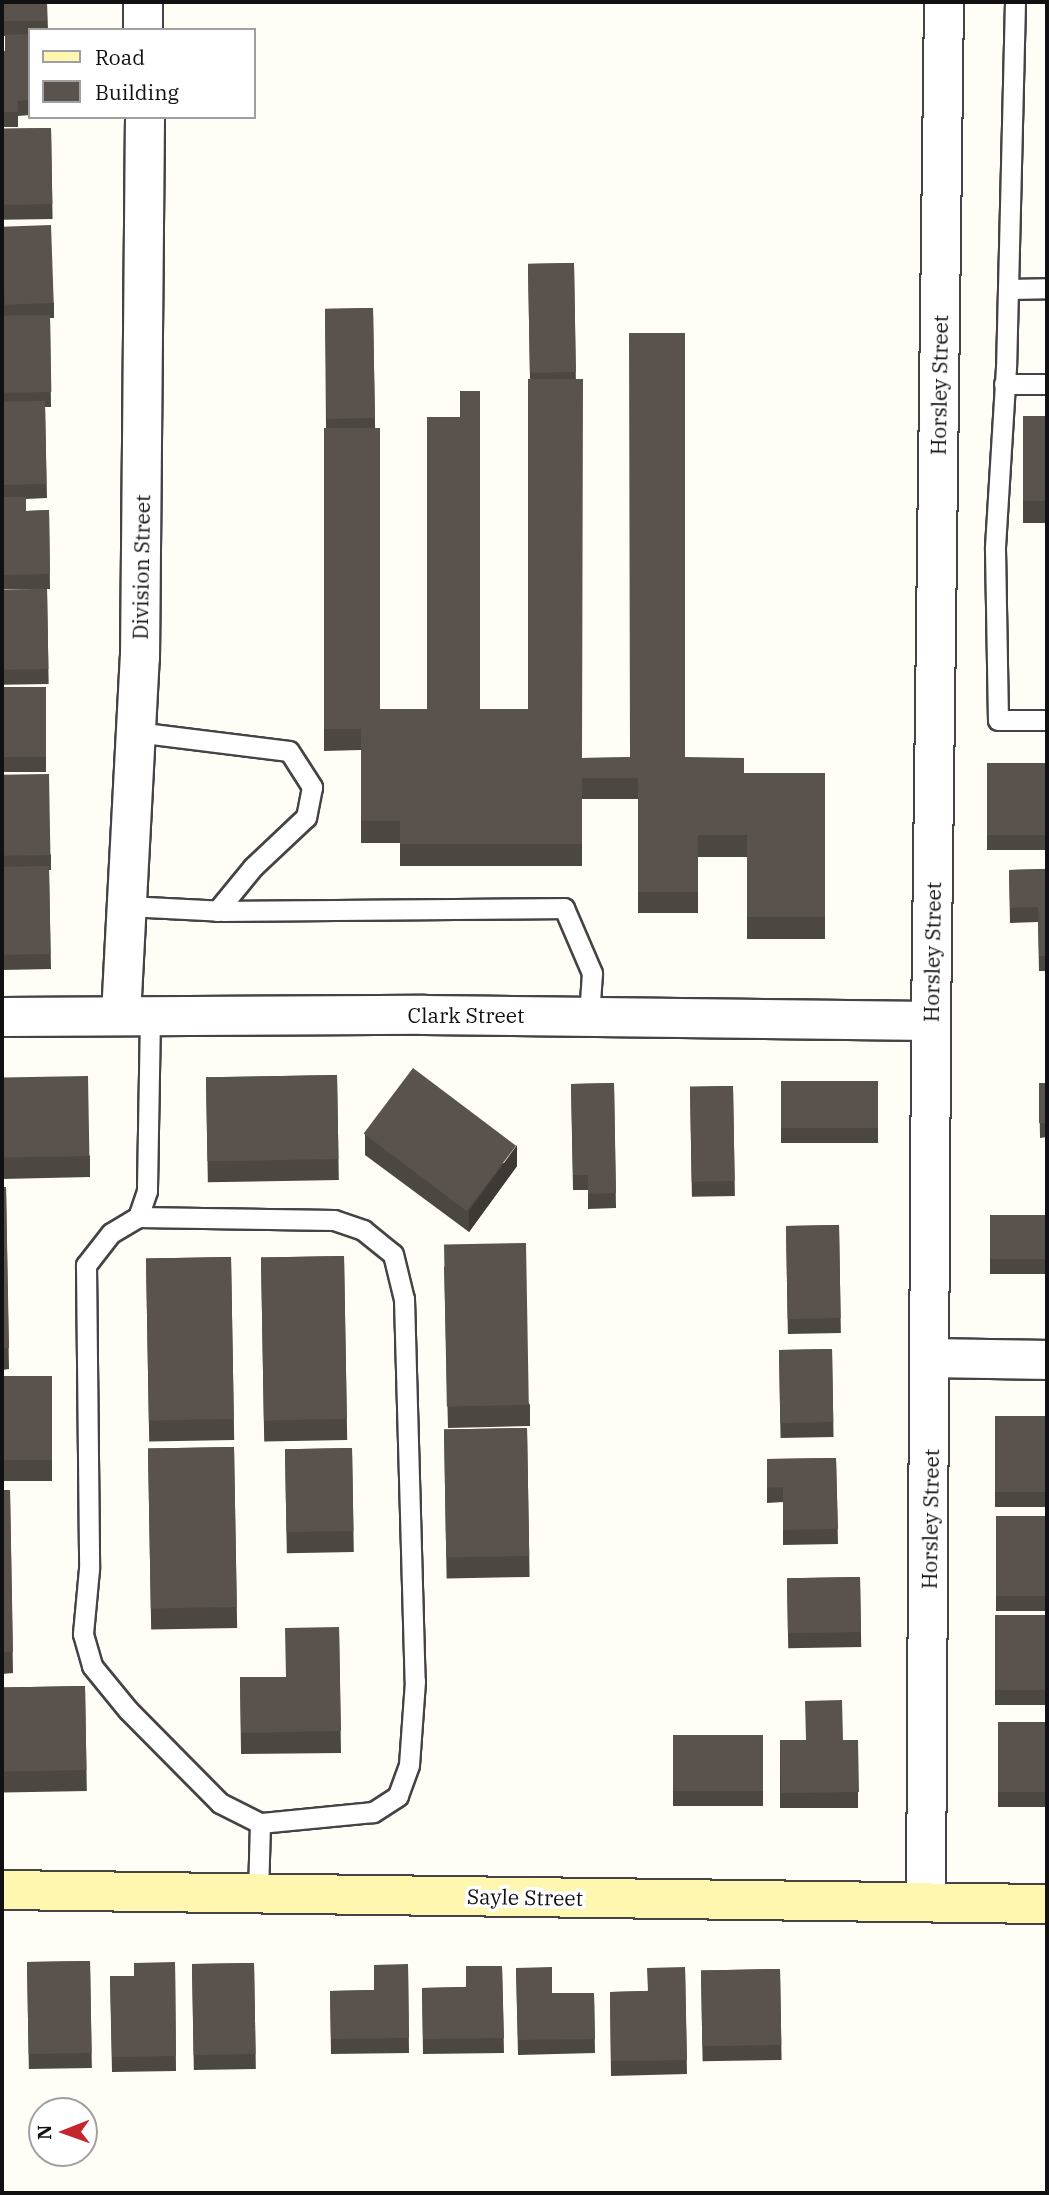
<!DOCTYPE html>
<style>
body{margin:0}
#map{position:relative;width:1049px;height:2195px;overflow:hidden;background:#fffdf5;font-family:"IBM Plex Serif",serif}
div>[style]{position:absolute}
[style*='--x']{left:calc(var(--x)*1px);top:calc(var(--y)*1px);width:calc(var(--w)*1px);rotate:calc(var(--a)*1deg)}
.roads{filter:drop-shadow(2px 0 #444) drop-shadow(-2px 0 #444) drop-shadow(0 2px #444) drop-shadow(0 -2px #444)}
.lane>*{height:19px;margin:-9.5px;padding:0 9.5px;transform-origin:9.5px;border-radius:9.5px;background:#fff}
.street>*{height:38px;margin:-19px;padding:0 19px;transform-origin:19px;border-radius:19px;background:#fff}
.secondary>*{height:38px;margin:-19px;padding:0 19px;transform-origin:19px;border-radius:19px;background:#fff6b0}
.wall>*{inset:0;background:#4d4742;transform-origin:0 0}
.shaded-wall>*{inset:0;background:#3f3936}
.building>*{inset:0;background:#5a524d;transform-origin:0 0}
span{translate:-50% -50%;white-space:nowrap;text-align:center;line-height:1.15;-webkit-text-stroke:7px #fff;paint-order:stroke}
.street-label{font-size:21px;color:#111}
.frame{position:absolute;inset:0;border:4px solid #111;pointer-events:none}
.legend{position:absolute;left:28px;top:28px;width:228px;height:91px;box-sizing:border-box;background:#fff;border:2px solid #a0a0a0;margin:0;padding:9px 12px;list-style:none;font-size:21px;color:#111}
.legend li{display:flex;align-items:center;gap:14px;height:35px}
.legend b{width:35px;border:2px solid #a0a0a0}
.north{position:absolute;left:28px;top:2097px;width:70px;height:70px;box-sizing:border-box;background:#fff;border:2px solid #a0a0a0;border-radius:50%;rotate:269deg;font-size:19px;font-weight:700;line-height:28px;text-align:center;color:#111}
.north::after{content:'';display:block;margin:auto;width:24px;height:32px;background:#c4262e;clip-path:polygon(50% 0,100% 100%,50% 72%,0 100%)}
</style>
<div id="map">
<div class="roads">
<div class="lane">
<div style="--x:1015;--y:2;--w:365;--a:91.4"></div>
<div style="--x:1006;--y:367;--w:182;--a:93.5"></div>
<div style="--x:995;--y:549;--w:171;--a:89"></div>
<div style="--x:998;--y:720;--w:49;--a:0"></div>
<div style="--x:1008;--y:289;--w:39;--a:-1"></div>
<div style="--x:1004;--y:384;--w:43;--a:0"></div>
<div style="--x:136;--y:732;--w:154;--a:7.1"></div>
<div style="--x:289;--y:751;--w:43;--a:57.4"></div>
<div style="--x:312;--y:787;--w:31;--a:101"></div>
<div style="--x:306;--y:817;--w:73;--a:136.7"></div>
<div style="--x:253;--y:867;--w:57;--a:129.3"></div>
<div style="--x:127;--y:906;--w:98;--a:2.9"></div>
<div style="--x:225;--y:911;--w:339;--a:-0.5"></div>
<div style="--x:564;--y:908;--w:71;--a:66.7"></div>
<div style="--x:592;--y:973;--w:43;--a:94"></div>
<div style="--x:150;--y:1016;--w:175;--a:91"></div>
<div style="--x:147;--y:1191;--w:28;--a:109"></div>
<div style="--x:138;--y:1217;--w:31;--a:149"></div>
<div style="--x:111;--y:1233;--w:41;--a:128"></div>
<div style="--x:86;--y:1265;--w:304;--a:89.4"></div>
<div style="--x:89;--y:1569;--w:65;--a:95.3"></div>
<div style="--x:83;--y:1634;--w:33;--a:74"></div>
<div style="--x:92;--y:1666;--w:57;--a:50.7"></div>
<div style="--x:128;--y:1710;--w:131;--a:45.3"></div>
<div style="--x:220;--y:1803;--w:45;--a:26.6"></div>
<div style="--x:260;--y:1823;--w:71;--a:91.6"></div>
<div style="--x:138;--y:1217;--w:196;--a:0.9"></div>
<div style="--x:334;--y:1220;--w:31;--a:19"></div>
<div style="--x:363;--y:1230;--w:38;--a:39"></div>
<div style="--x:393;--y:1254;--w:46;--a:76.3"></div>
<div style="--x:404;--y:1299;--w:382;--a:88.4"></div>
<div style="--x:415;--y:1681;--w:84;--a:94.1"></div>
<div style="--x:409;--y:1765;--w:33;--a:110"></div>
<div style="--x:398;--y:1796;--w:30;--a:147"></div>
<div style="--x:373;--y:1812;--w:114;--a:174.4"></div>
</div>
<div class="street">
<div style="--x:143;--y:2;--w:28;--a:90"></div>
<div style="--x:121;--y:1016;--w:359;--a:-87"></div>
<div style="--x:140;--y:658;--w:541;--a:-89.47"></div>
<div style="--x:2;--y:1017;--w:422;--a:-0.3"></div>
<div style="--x:424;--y:1015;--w:507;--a:0.68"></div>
<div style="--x:932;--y:1358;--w:115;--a:1"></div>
<div style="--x:926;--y:1902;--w:881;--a:-89.67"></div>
<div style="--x:931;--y:1021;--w:1019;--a:-89.27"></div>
</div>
<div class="secondary">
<div style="--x:2;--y:1890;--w:1045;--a:0.77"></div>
</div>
</div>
<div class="wall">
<div style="clip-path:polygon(2px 2px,47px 2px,48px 30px,30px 30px,30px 115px,18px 116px,18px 127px,2px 127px,2px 51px,5px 51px,5px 36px,2px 36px)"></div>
<div style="left:51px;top:128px;width:91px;height:49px;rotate:89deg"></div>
<div style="clip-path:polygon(2px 227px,54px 303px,54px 318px,50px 318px,51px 407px,45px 407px,47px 498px,26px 499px,26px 511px,49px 510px,50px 589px,2px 589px)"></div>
<div style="clip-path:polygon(574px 263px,582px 758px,685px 757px,744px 773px,825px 773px,825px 939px,747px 939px,747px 857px,698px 857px,698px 913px,638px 913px,638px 799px,582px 799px,582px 866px,400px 866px,400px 843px,361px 843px,361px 750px,324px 751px,324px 428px,326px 428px,325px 309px,373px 308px,380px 709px,528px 709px,530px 379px,528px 264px)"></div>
<div style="left:1023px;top:416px;width:24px;height:107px"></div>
<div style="left:47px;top:589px;width:95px;height:45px;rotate:89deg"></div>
<div style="left:2px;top:687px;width:44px;height:85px"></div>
<div style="left:1047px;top:763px;width:87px;height:60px;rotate:90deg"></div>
<div style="clip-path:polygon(2px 775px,51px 855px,51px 870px,49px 870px,51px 969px,2px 970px)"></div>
<div style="clip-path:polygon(1047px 869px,1047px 971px,1039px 971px,1038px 922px,1010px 923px,1009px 870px)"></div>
<div style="left:337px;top:1075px;width:105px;height:131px;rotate:89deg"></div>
<div style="clip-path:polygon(2px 1077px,90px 1156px,90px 1177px,2px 1179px)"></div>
<div style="left:878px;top:1081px;width:62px;height:97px;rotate:90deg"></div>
<div style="clip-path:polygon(614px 1083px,616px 1208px,588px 1209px,588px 1190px,573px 1190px,571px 1084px)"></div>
<div style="clip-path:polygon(1039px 1083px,1047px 1083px,1047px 1137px,1040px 1138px)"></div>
<div style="left:733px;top:1086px;width:110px;height:43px;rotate:89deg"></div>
<div style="clip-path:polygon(365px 1134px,517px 1166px,469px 1232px,365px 1155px)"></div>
<div style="clip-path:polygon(2px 1187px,6px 1187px,9px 1369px,2px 1370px)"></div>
<div style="left:1047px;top:1215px;width:59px;height:57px;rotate:90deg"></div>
<div style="left:839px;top:1225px;width:108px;height:53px;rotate:89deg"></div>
<div style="left:344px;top:1256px;width:184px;height:83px;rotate:89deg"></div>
<div style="left:231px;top:1257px;width:183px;height:85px;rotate:89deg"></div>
<div style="clip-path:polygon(444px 1266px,530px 1405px,530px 1426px,448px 1428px)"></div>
<div style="left:832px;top:1349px;width:88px;height:53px;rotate:89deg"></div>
<div style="left:2px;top:1376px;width:50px;height:105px"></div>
<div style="left:1047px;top:1416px;width:91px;height:52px;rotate:90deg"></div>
<div style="left:527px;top:1428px;width:149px;height:83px;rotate:89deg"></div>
<div style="left:234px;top:1447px;width:181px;height:86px;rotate:89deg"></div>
<div style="left:352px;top:1448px;width:104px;height:67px;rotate:89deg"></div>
<div style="clip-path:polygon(836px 1458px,838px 1544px,783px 1545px,783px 1502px,767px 1503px,767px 1459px)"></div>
<div style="clip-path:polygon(2px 1490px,10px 1490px,13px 1673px,2px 1674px)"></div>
<div style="left:1047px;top:1516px;width:95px;height:51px;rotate:90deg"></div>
<div style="left:860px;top:1577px;width:70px;height:73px;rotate:89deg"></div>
<div style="left:1047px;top:1615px;width:90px;height:52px;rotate:90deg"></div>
<div style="clip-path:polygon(339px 1627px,341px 1753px,241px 1754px,240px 1677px,286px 1677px)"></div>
<div style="left:85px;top:1686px;width:105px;height:83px;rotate:89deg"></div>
<div style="left:1047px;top:1722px;width:85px;height:49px;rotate:90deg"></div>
<div style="left:673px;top:1735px;width:90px;height:71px"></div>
<div style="left:780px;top:1740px;width:78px;height:68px"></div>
<div style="left:90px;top:1961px;width:107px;height:63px;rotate:89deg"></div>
<div style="clip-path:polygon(175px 1962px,176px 2071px,112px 2072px,110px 1976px,134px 1976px)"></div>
<div style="left:254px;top:1963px;width:106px;height:62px;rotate:89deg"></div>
<div style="clip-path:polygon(408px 1964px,409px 2053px,331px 2054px,330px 1991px,374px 1990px)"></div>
<div style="clip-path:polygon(502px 1966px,504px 2053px,423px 2054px,422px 1988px,466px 1987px)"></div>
<div style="clip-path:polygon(685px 1967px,687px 2074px,611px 2076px,610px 1992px,647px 1991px)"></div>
<div style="clip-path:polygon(516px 1968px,552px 1993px,594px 1993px,595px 2053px,518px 2055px)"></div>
<div style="left:780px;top:1969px;width:91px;height:79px;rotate:89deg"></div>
</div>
<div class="shaded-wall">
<div style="clip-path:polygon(517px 1145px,517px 1166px,469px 1232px,469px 1211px)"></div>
</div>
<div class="building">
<div style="left:2px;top:2px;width:45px;height:19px"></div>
<div style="clip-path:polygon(30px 34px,30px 100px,18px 101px,18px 112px,2px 112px,2px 51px,5px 51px,5px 35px)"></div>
<div style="left:51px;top:128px;width:76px;height:49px;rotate:89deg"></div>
<div style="left:51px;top:225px;width:78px;height:49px;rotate:88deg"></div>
<div style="left:574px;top:263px;width:109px;height:46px;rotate:89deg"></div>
<div style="left:373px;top:308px;width:110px;height:48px;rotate:89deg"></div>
<div style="left:50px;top:315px;width:77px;height:48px;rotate:89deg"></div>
<div style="clip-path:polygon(629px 333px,685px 333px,685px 757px,744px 758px,744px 773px,825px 773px,825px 917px,747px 917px,747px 835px,698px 835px,698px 892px,638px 892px,638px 778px,582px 778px,582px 844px,400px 844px,400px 821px,361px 821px,361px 729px,324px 729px,324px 428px,380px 428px,380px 709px,427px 709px,427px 417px,460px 417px,460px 391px,480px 391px,480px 709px,528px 709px,528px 379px,583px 379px,582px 758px,630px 757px)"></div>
<div style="left:45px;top:401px;width:83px;height:43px;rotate:89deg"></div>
<div style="left:1023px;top:416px;width:24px;height:85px"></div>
<div style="clip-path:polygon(2px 497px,26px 497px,26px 511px,49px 510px,50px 574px,2px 575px)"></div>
<div style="left:47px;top:589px;width:80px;height:45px;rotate:89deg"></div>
<div style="left:2px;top:687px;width:44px;height:70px"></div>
<div style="left:1047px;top:763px;width:72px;height:60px;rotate:90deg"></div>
<div style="left:49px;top:774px;width:81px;height:47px;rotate:89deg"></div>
<div style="left:49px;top:866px;width:88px;height:47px;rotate:89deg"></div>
<div style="clip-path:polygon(1047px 869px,1047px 956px,1039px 956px,1038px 907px,1010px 908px,1009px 870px)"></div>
<div style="left:413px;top:1068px;width:129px;height:82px;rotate:37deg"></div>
<div style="left:337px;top:1075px;width:84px;height:131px;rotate:89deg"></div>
<div style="left:88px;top:1076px;width:80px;height:86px;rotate:89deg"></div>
<div style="left:878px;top:1081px;width:47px;height:97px;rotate:90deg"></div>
<div style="clip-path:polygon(614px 1083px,616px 1193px,588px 1194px,588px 1175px,573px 1175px,571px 1084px)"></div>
<div style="left:1039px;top:1083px;width:8px;height:40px"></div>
<div style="left:733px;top:1086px;width:95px;height:43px;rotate:89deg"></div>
<div style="clip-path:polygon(2px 1187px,6px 1187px,9px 1348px,2px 1348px)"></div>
<div style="left:1047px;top:1215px;width:44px;height:57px;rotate:90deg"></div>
<div style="left:839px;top:1225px;width:93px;height:53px;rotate:89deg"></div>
<div style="left:526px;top:1243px;width:162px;height:82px;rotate:89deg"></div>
<div style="left:344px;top:1256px;width:163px;height:83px;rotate:89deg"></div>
<div style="left:231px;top:1257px;width:162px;height:85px;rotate:89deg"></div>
<div style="left:832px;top:1349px;width:73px;height:53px;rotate:89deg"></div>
<div style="left:2px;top:1376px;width:50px;height:84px"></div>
<div style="left:1047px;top:1416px;width:76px;height:52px;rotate:90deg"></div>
<div style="left:527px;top:1428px;width:128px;height:83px;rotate:89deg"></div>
<div style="left:234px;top:1447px;width:160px;height:86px;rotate:89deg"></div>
<div style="left:352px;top:1448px;width:83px;height:67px;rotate:89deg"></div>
<div style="clip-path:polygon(836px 1458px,838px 1529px,783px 1530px,783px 1487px,767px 1488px,767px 1459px)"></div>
<div style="clip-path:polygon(2px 1490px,10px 1490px,13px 1652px,2px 1652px)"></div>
<div style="left:1047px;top:1516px;width:80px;height:51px;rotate:90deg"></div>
<div style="left:860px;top:1577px;width:55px;height:73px;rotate:89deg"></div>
<div style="left:1047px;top:1615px;width:75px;height:52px;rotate:90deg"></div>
<div style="clip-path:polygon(339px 1627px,341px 1731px,241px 1733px,240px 1677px,286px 1677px,285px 1628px)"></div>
<div style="left:85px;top:1686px;width:84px;height:83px;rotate:89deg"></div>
<div style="clip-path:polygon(842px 1700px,843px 1740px,858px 1740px,859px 1792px,781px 1793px,780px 1740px,806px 1740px,805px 1701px)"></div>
<div style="left:1047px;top:1722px;width:70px;height:49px;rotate:90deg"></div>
<div style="left:673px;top:1735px;width:90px;height:56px"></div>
<div style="left:90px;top:1961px;width:92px;height:63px;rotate:89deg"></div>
<div style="clip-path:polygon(175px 1962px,176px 2056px,112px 2057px,110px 1976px,134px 1976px,134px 1963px)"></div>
<div style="left:254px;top:1963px;width:91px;height:62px;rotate:89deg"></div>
<div style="clip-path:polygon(408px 1964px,409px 2038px,331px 2039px,330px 1991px,374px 1990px,374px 1965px)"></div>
<div style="clip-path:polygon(466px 1966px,502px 1966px,504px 2038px,423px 2039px,422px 1988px,466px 1987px)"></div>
<div style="clip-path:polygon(552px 1967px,552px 1993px,594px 1993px,595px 2039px,518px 2040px,516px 1968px)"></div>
<div style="clip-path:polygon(685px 1967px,687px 2060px,611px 2061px,610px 1992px,648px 1991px,647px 1968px)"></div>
<div style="left:780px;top:1969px;width:76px;height:79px;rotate:89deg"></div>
</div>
<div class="street-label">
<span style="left:939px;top:385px;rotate:-89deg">Horsley Street</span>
<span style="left:141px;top:567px;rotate:-89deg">Division Street</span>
<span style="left:932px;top:952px;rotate:-89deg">Horsley Street</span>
<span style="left:466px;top:1015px">Clark Street</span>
<span style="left:930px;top:1519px;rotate:-89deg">Horsley Street</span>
<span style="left:525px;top:1897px;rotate:1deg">Sayle Street</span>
</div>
<div class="frame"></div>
<ul class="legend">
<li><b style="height:9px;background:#fff6b0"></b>Road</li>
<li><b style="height:19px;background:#5a524d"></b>Building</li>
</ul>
<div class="north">N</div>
</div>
